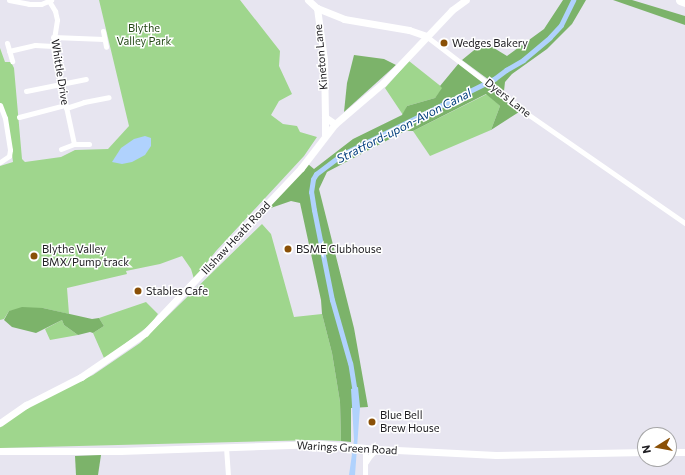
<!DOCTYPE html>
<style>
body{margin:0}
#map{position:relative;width:685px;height:475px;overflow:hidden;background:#e7e5f0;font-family:Commissioner,sans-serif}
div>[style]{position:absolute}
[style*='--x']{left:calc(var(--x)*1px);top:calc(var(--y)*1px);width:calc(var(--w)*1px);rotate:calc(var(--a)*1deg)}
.green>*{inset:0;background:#9fd68d}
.forest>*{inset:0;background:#7cb36a}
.water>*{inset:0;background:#b0d2fd}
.canal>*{height:5px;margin:-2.5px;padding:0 2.5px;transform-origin:2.5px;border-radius:2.5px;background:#b0d2fd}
.street>*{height:5px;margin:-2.5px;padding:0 2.5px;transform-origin:2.5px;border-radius:2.5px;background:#fff}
.secondary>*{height:7px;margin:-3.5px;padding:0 3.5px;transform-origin:3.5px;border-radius:3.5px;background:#fff}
.highway>*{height:9px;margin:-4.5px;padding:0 4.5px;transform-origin:4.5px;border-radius:4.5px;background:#fff}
.dots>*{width:11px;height:11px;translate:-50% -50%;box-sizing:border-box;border:2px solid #fff;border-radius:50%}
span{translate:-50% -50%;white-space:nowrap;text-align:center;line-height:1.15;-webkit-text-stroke:3px #fff;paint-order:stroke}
.park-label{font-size:11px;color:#244916}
.poi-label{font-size:11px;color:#212024}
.left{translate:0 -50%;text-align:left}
.street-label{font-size:11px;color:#212024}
.water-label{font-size:12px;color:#033f7d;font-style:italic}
.north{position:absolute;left:637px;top:427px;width:40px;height:40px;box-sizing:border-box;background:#fff;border:1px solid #a6a6a7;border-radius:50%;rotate:259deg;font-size:11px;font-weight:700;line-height:16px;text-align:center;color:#212024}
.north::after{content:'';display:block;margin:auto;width:14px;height:18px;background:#8a5007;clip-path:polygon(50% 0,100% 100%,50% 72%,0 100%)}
</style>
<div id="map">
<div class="green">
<div style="clip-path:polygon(99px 0,240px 0,280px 51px,279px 66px,292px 94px,279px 101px,271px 115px,283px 124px,297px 126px,300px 132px,317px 137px,304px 156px,216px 251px,194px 279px,191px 269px,182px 256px,160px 264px,126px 271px,127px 274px,67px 288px,69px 314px,43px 308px,9px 311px,4px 319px,0 320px,0 166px,13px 162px,11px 147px,0 104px,0 48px,5px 62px,11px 62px,14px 68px,22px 159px,25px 162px,61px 157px,75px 150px,108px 149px,129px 126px)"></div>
<div style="clip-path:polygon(409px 61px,443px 88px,435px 98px,407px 106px,403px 115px,385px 88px)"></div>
<div style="clip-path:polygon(487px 94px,500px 106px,491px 130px,430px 156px,413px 131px)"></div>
<div style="clip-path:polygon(262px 224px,271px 234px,294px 317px,322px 314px,332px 353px,340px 402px,341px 441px,318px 440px,0 448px,0 425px,37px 402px,93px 375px,140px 343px)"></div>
<div style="clip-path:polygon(146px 302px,158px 314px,151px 324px,109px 356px,104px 358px,93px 333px,104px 326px,99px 318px)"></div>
<div style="clip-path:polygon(62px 320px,64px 325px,78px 335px,50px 340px,45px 329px)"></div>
</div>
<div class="forest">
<div style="clip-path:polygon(563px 0,586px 0,572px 24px,547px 49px,512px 74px,505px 82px,504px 91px,462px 60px,484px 42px,507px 56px,544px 29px)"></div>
<div style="clip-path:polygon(613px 0,632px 0,685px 16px,685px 25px)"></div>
<div style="clip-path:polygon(354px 55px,384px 59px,396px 65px,344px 112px,347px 83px)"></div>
<div style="clip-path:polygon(459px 63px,519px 112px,491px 130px,500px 106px,486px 94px,413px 131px,405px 131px,327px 172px,319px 189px,354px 328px,368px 407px,351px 408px,351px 442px,341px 441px,340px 402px,332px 353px,322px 314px,321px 300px,300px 203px,291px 201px,265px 210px,308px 164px,314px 169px,353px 139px,402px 115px,407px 106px,435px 98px,442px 88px,440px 86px)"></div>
<div style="clip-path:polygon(22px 307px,43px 308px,92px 319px,99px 318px,104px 326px,93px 333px,90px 332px,78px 335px,64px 325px,62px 320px,36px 333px,12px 327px,4px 320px,9px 311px)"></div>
<div style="clip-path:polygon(101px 455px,98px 475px,76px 475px,75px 456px)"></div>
</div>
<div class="water">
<div style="clip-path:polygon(145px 136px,151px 138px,151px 146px,145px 155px,132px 162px,122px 164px,112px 162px,121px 148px,134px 139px)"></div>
<div style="clip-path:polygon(358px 387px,360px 407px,355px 475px,349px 475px,354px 440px,351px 389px)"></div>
</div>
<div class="canal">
<div style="--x:355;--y:393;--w:30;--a:-99"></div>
<div style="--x:350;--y:363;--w:66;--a:-105.9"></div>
<div style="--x:332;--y:300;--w:92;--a:-101.3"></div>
<div style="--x:314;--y:210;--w:18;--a:-99"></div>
<div style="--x:311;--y:192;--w:13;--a:-81"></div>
<div style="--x:313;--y:179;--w:6;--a:-59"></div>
<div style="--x:316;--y:174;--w:34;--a:-37"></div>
<div style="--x:343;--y:154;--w:169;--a:-26.4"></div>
<div style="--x:494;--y:79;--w:15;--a:-37"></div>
<div style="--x:506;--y:70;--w:20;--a:-30"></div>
<div style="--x:523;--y:60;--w:35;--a:-40"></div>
<div style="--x:550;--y:37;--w:16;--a:-47"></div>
<div style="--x:561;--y:25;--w:28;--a:-64"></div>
</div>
<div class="street">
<div style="--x:9;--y:0;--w:20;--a:11"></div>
<div style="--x:29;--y:4;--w:12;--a:0"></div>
<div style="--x:41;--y:4;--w:11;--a:-22"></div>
<div style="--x:49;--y:1;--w:12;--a:59"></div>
<div style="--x:55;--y:11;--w:9;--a:77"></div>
<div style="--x:57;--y:20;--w:26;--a:99"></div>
<div style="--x:53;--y:46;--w:100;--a:77.9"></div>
<div style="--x:103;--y:31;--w:16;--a:79"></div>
<div style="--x:426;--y:36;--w:130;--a:37.5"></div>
<div style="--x:529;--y:115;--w:190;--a:34.7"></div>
<div style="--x:53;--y:37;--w:51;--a:2.2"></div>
<div style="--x:7;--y:43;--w:19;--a:74"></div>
<div style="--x:9;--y:51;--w:27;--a:-13"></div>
<div style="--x:35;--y:45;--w:18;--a:3"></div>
<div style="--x:26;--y:91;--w:61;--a:-11.3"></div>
<div style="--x:0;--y:105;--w:14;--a:69"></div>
<div style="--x:5;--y:118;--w:32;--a:81"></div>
<div style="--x:10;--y:150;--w:6;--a:99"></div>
<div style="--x:9;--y:156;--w:11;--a:146"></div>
<div style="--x:66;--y:108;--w:19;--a:-18"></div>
<div style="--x:84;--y:102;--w:25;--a:-11"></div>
<div style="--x:19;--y:117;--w:48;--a:-14.6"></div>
<div style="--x:61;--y:149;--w:14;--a:-21"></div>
<div style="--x:74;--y:144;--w:15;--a:0"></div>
<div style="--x:226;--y:447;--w:28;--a:86"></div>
<div style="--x:366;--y:462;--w:7;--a:-56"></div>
<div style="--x:370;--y:456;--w:10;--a:-45"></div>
<div style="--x:365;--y:475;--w:27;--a:-90"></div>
</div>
<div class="secondary">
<div style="--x:308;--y:0;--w:12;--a:42"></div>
<div style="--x:317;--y:8;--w:52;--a:82.3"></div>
<div style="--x:324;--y:60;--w:57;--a:89"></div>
<div style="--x:325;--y:117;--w:12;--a:35"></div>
<div style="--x:317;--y:8;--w:29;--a:22"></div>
<div style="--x:344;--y:19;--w:66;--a:9.6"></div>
<div style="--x:409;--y:30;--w:18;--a:19"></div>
<div style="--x:325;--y:135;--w:18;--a:-90"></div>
<div style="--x:0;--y:423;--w:32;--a:-35"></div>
<div style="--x:26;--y:405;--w:62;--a:-27"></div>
<div style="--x:81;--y:377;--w:78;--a:-34.5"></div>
<div style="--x:145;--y:333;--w:227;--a:-46.6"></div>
<div style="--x:301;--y:168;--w:56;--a:-52.3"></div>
<div style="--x:335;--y:124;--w:63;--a:-40.5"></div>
<div style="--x:383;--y:83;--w:100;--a:-46.6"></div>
<div style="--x:452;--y:10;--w:17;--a:-36"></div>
<div style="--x:0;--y:451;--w:120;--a:0"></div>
<div style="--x:120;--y:451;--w:201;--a:-2"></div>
<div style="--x:321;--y:444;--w:56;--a:5.1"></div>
<div style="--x:377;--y:449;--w:119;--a:2.9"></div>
<div style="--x:496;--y:455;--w:149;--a:-1.2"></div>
<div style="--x:669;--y:452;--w:16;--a:0"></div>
</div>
<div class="highway">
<div style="--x:680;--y:0;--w:5;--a:22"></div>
</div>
<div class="dots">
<div style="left:444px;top:43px;background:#8a5007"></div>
<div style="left:288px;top:249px;background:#8a5007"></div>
<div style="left:34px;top:256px;background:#8a5007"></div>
<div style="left:138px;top:291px;background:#8a5007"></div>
<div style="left:372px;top:422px;background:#8a5007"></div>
</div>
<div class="park-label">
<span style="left:144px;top:35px">Blythe<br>Valley Park</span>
</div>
<div class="poi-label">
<span class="left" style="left:452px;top:43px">Wedges Bakery</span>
<span class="left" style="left:296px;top:249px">BSME Clubhouse</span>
<span class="left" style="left:42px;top:256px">Blythe Valley<br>BMX/Pump track</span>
<span class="left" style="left:146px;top:291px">Stables Cafe</span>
<span class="left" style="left:380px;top:422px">Blue Bell<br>Brew House</span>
</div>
<div class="street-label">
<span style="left:321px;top:57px;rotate:-95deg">Kineton Lane</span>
<span style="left:60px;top:72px;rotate:81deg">Whittle Drive</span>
<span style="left:508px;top:98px;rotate:38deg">Dyers Lane</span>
<span style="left:236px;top:238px;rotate:-47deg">Illshaw Heath Road</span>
<span style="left:347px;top:448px;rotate:3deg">Warings Green Road</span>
</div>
<div class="water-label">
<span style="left:404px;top:126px;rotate:-27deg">Stratford-upon-Avon Canal</span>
</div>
<div class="north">N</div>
</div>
